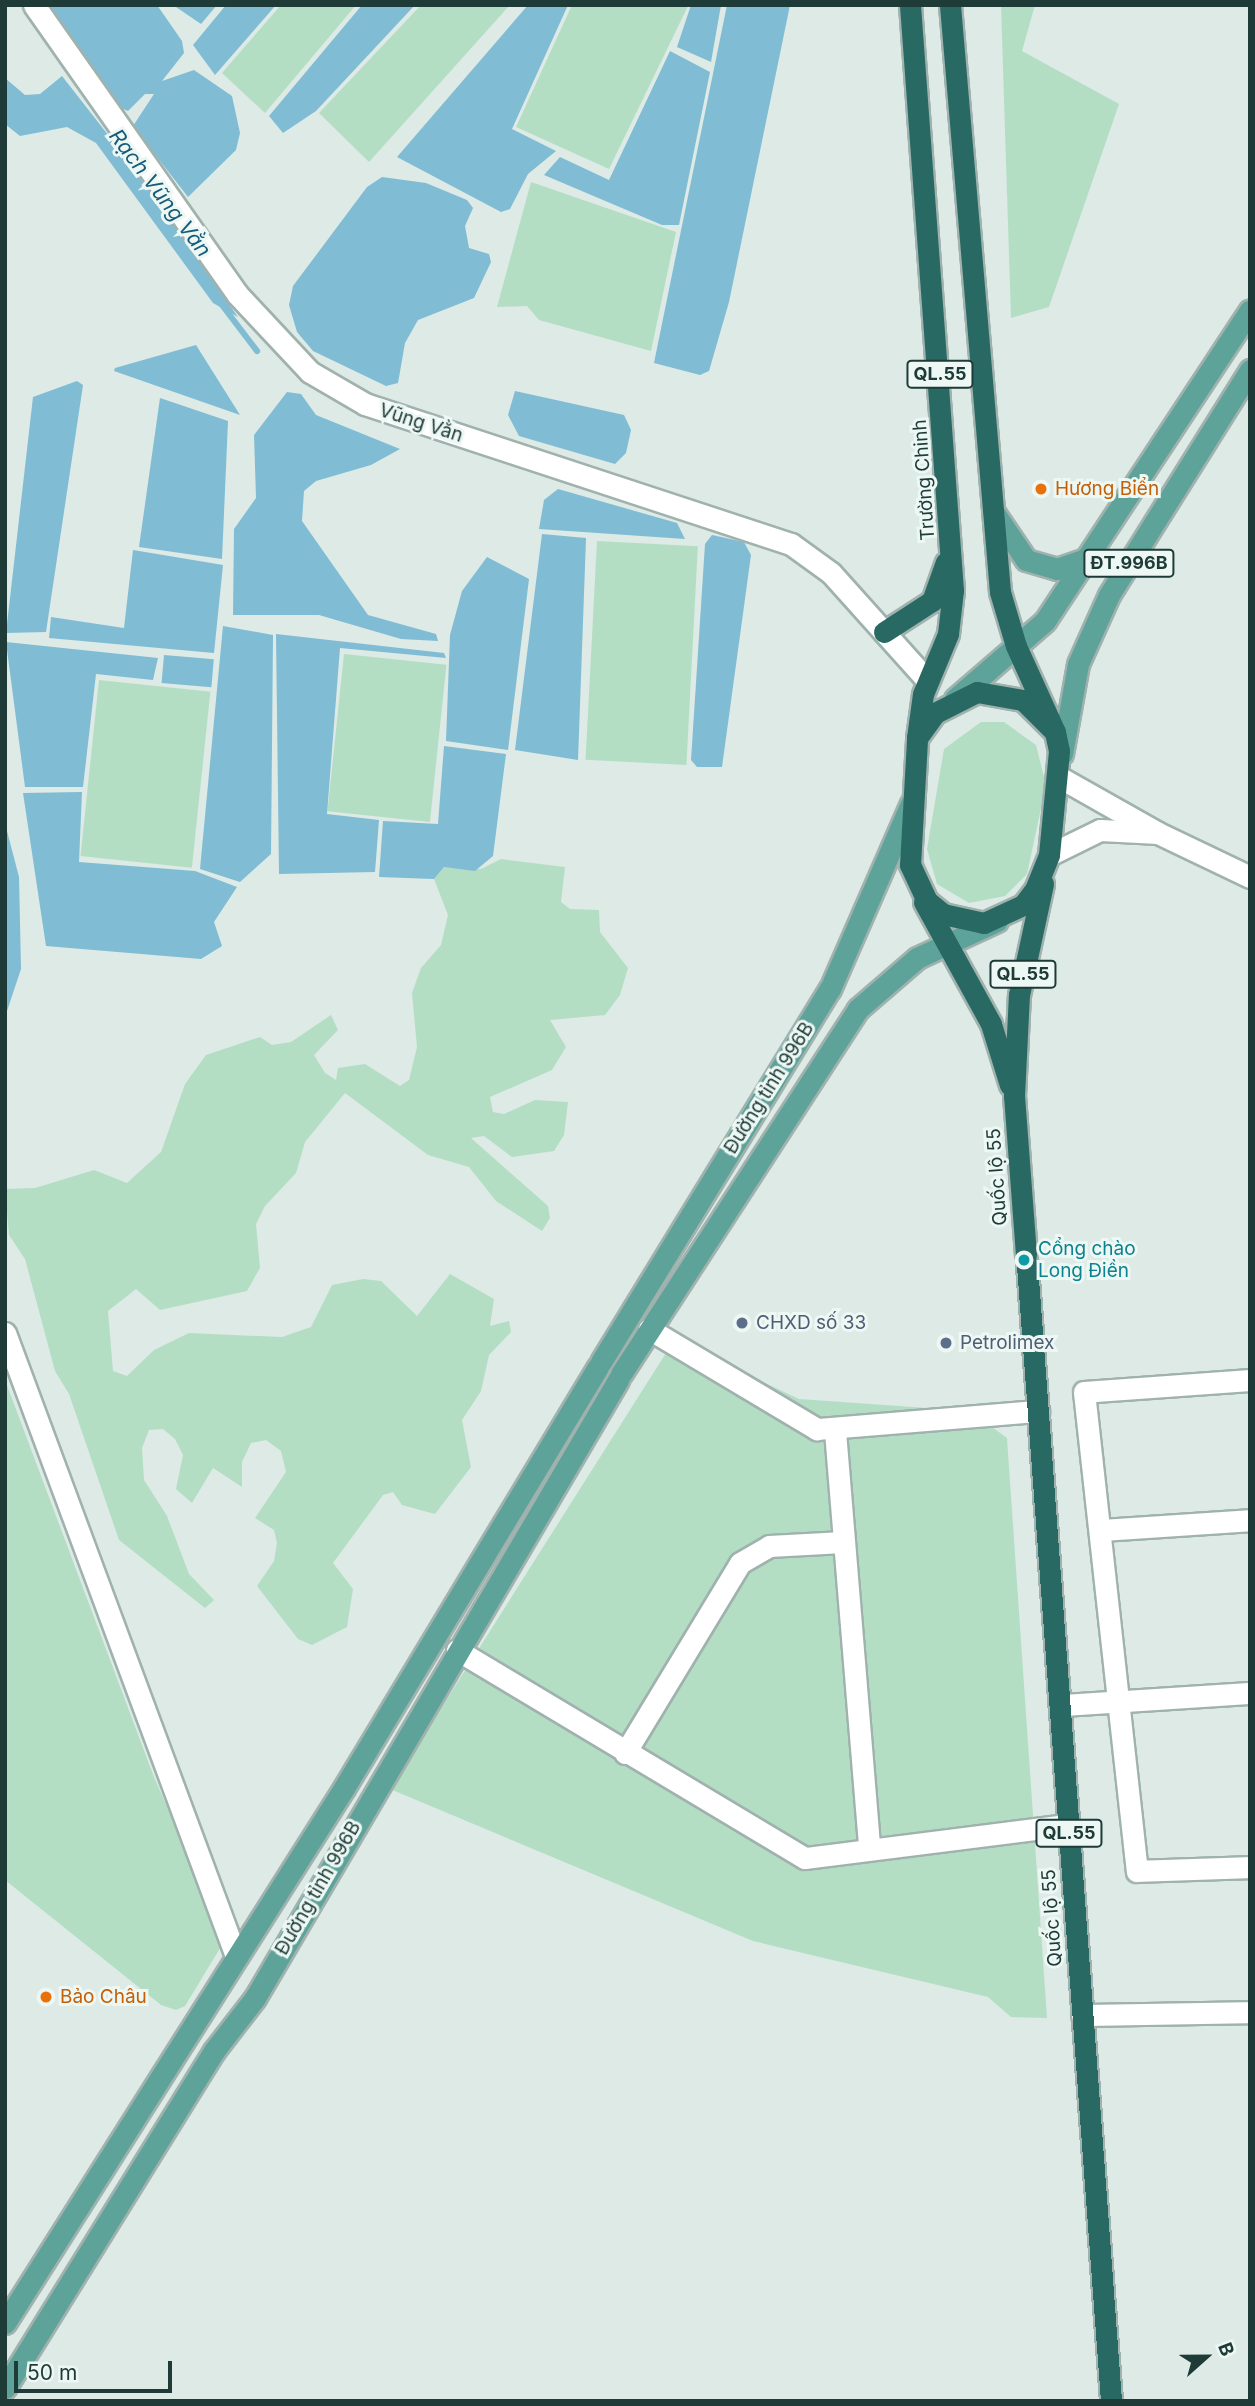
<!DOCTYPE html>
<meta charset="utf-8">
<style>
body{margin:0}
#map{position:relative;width:1255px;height:2406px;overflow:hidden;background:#ddeae6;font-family:Inter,sans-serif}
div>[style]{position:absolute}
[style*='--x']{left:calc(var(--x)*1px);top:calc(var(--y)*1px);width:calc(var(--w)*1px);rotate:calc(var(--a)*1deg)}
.green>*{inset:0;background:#b4dec4;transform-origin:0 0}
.water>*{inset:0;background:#80bcd4;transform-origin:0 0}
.stream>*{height:6px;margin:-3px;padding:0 3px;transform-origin:3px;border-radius:3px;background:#80bcd4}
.roads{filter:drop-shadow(2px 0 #a0b2ae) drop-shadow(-2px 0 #a0b2ae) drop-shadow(0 2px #a0b2ae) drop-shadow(0 -2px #a0b2ae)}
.minor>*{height:21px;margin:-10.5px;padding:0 10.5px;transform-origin:10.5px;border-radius:10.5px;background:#fff}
.major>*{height:21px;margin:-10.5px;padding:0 10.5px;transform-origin:10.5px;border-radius:10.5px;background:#5ea39a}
.highway>*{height:21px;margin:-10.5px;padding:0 10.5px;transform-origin:10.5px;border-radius:10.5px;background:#286964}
.dots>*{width:19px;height:19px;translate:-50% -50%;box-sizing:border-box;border:4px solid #edf7f3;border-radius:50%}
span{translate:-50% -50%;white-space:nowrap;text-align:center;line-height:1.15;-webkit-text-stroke:6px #edf7f3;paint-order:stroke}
.shield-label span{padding:2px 5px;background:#edf7f3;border:2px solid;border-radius:5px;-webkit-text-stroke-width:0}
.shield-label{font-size:18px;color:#1e3b37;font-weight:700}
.street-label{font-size:19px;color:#1e3b37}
.food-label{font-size:19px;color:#c56008}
.left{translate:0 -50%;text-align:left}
.culture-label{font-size:19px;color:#0d838f}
.service-label{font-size:19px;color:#4e5e75}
.water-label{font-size:21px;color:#155c7a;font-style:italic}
.frame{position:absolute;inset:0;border:7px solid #1e3b37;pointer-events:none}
.north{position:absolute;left:1171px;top:2322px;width:70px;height:70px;-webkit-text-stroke:5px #edf7f3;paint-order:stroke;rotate:69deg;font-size:19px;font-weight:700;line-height:28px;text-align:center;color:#1e3b37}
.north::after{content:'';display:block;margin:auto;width:24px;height:32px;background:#1e3b37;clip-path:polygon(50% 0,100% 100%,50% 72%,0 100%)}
.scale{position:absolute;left:14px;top:2361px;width:158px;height:32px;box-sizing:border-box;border:4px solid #1e3b37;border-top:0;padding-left:9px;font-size:21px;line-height:24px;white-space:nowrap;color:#1e3b37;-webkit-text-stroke:5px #edf7f3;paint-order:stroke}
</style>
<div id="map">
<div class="green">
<div style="clip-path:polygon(281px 5px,356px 5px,265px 113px,222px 73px)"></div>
<div style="clip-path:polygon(421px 5px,509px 6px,369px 162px,319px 113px)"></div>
<div style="clip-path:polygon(572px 5px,688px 6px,609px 169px,516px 127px)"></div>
<div style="clip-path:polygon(1001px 5px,1035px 5px,1022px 51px,1119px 104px,1049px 307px,1011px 318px)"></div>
<div style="clip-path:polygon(531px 182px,676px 232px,651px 351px,539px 320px,527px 306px,497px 307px)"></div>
<div style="left:597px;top:541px;width:101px;height:219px;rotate:3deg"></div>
<div style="left:344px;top:654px;width:103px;height:158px;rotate:6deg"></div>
<div style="left:99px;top:680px;width:112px;height:177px;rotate:6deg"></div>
<div style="clip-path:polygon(981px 722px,1004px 722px,1036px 745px,1046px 785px,1027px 874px,1005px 896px,969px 903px,937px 884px,927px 849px,944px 749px)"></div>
<div style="clip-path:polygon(501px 859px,565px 867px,561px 902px,570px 909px,599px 910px,600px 932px,628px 968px,620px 995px,605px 1015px,550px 1020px,566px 1047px,552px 1070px,490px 1097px,493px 1112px,504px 1114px,535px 1100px,568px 1102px,564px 1135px,554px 1151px,512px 1157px,484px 1136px,471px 1138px,548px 1206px,550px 1218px,542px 1231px,496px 1201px,469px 1167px,428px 1155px,345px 1093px,305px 1142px,296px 1173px,265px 1206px,256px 1224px,260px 1268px,247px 1291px,160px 1310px,136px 1289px,108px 1311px,113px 1371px,127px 1376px,154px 1350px,189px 1333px,282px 1337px,311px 1327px,332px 1285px,363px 1279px,381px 1281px,417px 1316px,450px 1274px,494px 1299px,490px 1326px,509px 1321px,511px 1332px,489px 1355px,481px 1391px,462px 1420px,471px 1467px,435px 1514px,402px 1505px,393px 1492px,383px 1495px,333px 1563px,353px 1589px,347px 1627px,312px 1645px,298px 1639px,257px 1586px,274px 1561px,277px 1543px,274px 1530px,255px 1518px,286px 1472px,281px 1451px,266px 1440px,251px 1443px,242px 1462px,242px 1487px,213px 1468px,192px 1503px,176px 1489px,183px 1455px,175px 1439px,163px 1429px,149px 1430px,142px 1448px,144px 1480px,167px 1516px,189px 1574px,214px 1600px,205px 1608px,119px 1540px,69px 1394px,55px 1371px,25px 1259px,9px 1235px,5px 1189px,35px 1188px,94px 1170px,127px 1183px,161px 1152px,185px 1084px,206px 1055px,260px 1037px,272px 1045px,291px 1042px,331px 1015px,338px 1030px,314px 1055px,325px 1073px,336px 1080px,338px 1068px,365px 1064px,400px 1086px,409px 1080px,417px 1047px,412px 993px,421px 968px,441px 945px,448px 915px,434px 879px,444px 867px,481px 869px)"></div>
<div style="clip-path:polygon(666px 1353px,717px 1384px,725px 1364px,799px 1399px,970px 1411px,1007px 1438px,1047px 2018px,1011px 2017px,988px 1997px,753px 1941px,390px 1789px)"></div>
<div style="clip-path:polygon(5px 1380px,154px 1777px,225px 1940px,185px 2006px,176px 2010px,161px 2005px,5px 1880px)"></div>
</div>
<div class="water">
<div style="clip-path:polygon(43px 5px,157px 5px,182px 41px,184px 53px,162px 81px,194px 70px,232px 96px,240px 133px,236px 150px,188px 197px,133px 126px,154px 94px,145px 94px,128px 111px,114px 105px)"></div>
<div style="clip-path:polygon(173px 5px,217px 5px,201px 24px)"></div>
<div style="clip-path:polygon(226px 5px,276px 5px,215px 75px,193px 45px)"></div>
<div style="clip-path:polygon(362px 5px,415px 5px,316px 111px,283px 133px,269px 116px)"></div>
<div style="clip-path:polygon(528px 5px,568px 5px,512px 129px,556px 151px,528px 174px,510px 209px,501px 212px,397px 157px)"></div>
<div style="clip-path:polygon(691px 5px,721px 5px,711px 62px,677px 47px)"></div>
<div style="clip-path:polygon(727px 5px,790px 5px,729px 302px,709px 371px,700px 375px,654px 363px)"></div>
<div style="clip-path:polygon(670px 51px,710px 72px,679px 225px,662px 225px,544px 175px,560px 157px,609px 180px)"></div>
<div style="clip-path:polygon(62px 76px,123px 154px,238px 317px,213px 303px,96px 143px,67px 127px,20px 136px,5px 124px,5px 78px,25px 95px,40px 94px)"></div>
<div style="clip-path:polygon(382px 177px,426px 183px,467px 200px,473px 208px,465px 226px,469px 248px,489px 254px,491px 262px,474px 298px,418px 320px,405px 343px,398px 383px,386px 386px,313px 351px,297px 332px,289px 305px,293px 286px,367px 187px)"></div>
<div style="clip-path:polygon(196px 345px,240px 415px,114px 371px,115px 368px)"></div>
<div style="clip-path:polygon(77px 381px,83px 385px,46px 632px,6px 633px,33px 397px)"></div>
<div style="clip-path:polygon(515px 391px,624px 415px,631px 430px,626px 453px,615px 464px,519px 436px,508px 415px)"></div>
<div style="clip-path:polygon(287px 392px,301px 394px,316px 415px,400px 449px,371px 465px,316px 481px,304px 491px,302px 521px,368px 615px,436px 634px,438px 641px,401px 639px,319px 615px,233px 615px,234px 529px,256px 498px,254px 435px)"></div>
<div style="clip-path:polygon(160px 398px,228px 421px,222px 559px,139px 547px)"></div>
<div style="clip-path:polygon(558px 489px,677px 523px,685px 539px,539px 529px,544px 500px)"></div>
<div style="clip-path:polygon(542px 534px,586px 538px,578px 760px,515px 750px)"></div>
<div style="clip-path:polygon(712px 535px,744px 542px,751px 555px,722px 767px,697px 767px,691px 760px,705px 544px)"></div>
<div style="clip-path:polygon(133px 550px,223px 565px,214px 653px,49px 638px,51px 617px,124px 628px)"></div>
<div style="clip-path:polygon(487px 557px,529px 579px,508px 750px,446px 741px,450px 635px,462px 591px)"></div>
<div style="clip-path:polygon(223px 626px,273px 635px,271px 854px,240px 882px,200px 869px)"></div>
<div style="clip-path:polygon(276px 634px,444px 653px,446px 658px,340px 648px,327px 814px,379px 820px,375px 872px,279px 874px)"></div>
<div style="clip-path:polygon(6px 642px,158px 658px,153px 680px,96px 674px,83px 787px,25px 787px)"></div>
<div style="left:164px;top:655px;width:50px;height:28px;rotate:5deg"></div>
<div style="clip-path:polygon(444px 746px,506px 754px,493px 856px,475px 871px,444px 867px,434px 879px,379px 877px,383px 821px,438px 824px)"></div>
<div style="clip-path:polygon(82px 792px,79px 862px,195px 871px,237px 887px,214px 922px,222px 946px,201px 959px,46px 946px,23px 793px)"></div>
<div style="clip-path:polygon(7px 831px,19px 877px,21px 969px,5px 1017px)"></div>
</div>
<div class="stream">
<div style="--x:222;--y:305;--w:58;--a:52.7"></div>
</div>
<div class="roads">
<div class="minor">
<div style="--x:34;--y:5;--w:353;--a:54.9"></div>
<div style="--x:237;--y:294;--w:107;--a:46.9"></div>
<div style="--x:310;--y:372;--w:64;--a:30.2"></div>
<div style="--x:365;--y:404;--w:448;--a:18.2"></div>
<div style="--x:791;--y:544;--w:49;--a:35.9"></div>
<div style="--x:831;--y:573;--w:145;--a:48.1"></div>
<div style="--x:1158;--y:833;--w:102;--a:25.6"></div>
<div style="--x:1049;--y:855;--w:57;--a:-26.1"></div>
<div style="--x:1100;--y:830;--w:58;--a:3"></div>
<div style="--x:1158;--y:833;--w:114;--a:-150.5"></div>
<div style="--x:649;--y:1329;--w:196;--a:30.8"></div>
<div style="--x:817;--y:1429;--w:222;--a:-4.7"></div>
<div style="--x:5;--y:1333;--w:664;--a:69.66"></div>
<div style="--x:1250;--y:1380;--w:166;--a:175.9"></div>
<div style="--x:1084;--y:1392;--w:482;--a:83.7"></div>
<div style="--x:1137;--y:1871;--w:113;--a:-2"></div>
<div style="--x:835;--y:1431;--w:419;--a:85.3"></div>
<div style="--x:1101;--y:1530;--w:149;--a:-3.8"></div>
<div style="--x:457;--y:1650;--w:405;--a:30.9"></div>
<div style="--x:805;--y:1858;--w:265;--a:-7.2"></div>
<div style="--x:1062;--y:1705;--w:188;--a:-3.7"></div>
<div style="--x:625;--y:1753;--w:222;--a:-58.8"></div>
<div style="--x:740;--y:1563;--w:34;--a:-30"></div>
<div style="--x:769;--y:1546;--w:74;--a:-3.1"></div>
<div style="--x:1082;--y:2015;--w:168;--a:-1"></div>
</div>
<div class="major">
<div style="--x:993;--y:511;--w:59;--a:56"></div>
<div style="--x:1026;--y:560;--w:32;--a:16"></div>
<div style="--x:1057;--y:569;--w:36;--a:-19"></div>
<div style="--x:955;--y:699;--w:119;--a:-40.9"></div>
<div style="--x:1045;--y:621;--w:372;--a:-56.6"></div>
<div style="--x:1062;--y:754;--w:91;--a:-79.9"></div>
<div style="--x:1078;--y:664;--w:76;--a:-65.8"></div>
<div style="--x:1109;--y:595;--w:266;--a:-57.9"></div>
<div style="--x:601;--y:1362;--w:438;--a:-58.5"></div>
<div style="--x:830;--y:989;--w:202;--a:-66.4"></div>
<div style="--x:621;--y:1374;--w:435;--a:-57"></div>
<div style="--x:858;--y:1009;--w:78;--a:-40.8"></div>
<div style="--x:917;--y:958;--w:88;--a:-24.8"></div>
<div style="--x:5;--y:2323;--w:633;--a:-57.64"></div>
<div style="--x:344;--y:1788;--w:492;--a:-58.9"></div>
<div style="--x:5;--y:2388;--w:397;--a:-58.2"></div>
<div style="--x:214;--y:2051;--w:67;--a:-52.3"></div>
<div style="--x:255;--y:1998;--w:717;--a:-59.57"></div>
</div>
<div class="highway">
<div style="--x:910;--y:5;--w:587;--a:85.8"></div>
<div style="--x:953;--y:590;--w:44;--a:96.5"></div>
<div style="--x:948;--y:634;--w:65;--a:112.6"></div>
<div style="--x:923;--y:694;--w:44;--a:97.8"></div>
<div style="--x:950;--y:5;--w:589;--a:85.13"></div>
<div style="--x:1000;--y:592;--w:56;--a:73.5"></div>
<div style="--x:1016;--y:646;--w:94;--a:65.6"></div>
<div style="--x:884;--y:632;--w:57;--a:-32.9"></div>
<div style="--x:932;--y:601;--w:41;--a:-70.3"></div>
<div style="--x:977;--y:692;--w:47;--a:9.9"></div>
<div style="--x:1023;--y:700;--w:45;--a:45"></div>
<div style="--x:1055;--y:732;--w:19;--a:78"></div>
<div style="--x:1059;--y:751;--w:104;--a:95.5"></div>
<div style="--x:1049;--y:855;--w:35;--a:112"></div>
<div style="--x:1036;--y:888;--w:21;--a:127"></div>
<div style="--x:1023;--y:905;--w:43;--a:155.2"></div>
<div style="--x:984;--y:923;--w:42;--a:-167.6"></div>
<div style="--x:943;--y:914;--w:21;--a:-141"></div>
<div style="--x:927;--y:901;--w:40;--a:-115"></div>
<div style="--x:910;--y:865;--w:127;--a:-86.8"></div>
<div style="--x:917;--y:738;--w:31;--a:-54"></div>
<div style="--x:935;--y:713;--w:47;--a:-26.6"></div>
<div style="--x:924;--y:902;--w:139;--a:61.2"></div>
<div style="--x:991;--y:1024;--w:64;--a:72.7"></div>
<div style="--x:1026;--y:1255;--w:159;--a:-94.3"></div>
<div style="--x:1014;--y:1096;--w:101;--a:-87.2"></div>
<div style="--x:1019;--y:995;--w:114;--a:-77.8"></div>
<div style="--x:1027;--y:1265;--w:1139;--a:85.77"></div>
</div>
</div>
<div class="dots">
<div style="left:1041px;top:489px;background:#e8710a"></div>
<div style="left:1024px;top:1260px;background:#0f9aa8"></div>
<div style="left:742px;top:1323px;background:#5c6f8a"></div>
<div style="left:946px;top:1343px;background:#5c6f8a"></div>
<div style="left:46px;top:1997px;background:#e8710a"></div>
</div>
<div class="shield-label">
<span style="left:940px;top:374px">QL.55</span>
<span style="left:1129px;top:563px">ĐT.996B</span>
<span style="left:1023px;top:974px">QL.55</span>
<span style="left:1069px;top:1833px">QL.55</span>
</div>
<div class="street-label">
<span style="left:421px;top:423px;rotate:18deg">Vũng Vằn</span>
<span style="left:924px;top:480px;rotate:-94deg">Trường Chinh</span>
<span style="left:769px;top:1088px;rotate:-58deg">Đường tỉnh 996B</span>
<span style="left:997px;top:1177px;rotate:-94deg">Quốc lộ 55</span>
<span style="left:318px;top:1888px;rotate:-60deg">Đường tỉnh 996B</span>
<span style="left:1052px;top:1918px;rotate:-94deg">Quốc lộ 55</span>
</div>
<div class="food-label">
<span class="left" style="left:1055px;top:489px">Hương Biển</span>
<span class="left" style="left:60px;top:1997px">Bảo Châu</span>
</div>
<div class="culture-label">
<span class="left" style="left:1038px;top:1260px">Cổng chào<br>Long Điền</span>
</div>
<div class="service-label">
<span class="left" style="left:756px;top:1323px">CHXD số 33</span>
<span class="left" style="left:960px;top:1343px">Petrolimex</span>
</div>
<div class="water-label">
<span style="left:160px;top:193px;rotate:53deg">Rạch Vũng Vằn</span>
</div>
<div class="frame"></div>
<div class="north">B</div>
<div class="scale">50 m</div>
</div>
